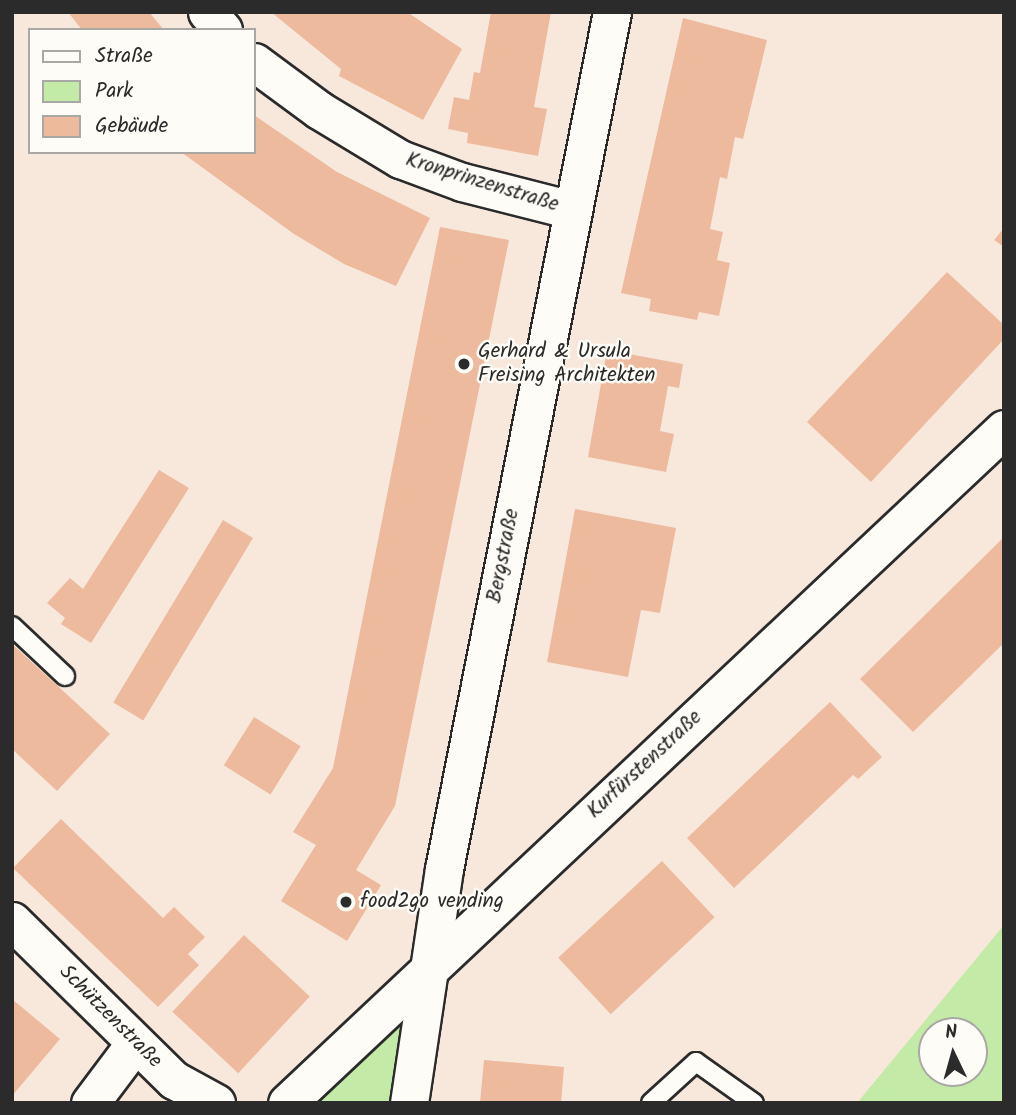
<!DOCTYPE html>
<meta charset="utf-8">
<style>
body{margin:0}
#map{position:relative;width:1016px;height:1115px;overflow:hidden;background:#f8e8dc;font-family:Kalam,sans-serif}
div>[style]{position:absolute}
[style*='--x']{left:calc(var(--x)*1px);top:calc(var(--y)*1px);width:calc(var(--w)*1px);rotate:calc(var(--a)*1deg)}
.green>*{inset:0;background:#c3eba7}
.building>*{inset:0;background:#edba9e;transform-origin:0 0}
.roads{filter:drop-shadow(2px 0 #2b2b2b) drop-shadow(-2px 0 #2b2b2b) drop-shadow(0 2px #2b2b2b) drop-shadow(0 -2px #2b2b2b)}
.service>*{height:18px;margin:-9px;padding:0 9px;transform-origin:9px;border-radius:9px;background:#fdfcf7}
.minor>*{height:37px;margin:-18.5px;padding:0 18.5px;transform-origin:18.5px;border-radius:18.5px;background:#fdfcf7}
.dots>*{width:19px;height:19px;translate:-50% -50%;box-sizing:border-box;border:4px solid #fdfcf7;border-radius:50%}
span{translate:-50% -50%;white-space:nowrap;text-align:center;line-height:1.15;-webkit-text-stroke:5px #fdfcf7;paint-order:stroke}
.street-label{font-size:21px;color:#2b2b2b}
.poi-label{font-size:21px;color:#2b2b2b}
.left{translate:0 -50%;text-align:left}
.frame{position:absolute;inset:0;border:14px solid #2b2b2b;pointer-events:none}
.legend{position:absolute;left:28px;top:28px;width:228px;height:126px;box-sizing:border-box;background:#fdfcf7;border:2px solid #a9a8a5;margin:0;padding:9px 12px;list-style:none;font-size:21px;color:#2b2b2b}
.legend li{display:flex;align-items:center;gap:14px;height:35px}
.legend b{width:35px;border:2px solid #a9a8a5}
.north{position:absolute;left:918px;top:1017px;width:70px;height:70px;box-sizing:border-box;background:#fdfcf7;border:2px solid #a9a8a5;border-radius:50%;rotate:355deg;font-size:19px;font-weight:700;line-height:28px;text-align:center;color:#2b2b2b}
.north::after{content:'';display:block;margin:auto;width:24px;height:32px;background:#2b2b2b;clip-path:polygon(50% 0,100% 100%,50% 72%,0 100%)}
</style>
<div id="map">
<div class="green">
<div style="clip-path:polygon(evenodd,1004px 925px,1004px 1103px,857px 1103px,1004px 925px,932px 1031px,974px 1031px,974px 1073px,932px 1073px,932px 1031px)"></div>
<div style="clip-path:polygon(413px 993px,400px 1103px,303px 1103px)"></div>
</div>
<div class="building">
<div style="clip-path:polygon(68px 12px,149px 12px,164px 30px,82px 30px)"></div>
<div style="clip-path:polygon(271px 12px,407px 12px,462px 49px,423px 120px,339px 76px,341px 69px)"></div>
<div style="clip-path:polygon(491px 12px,551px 12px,534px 107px,547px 109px,538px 156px,467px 143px,468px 133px,448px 129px,454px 97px,469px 100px,474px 72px,480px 73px)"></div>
<div style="clip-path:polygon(683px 18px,767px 40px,743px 139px,735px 137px,727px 179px,720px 177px,710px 229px,723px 232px,717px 260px,730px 263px,719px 316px,699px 312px,697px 320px,649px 311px,651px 299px,621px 293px)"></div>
<div style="clip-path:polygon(254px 115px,337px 172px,430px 218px,396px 286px,344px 264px,294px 234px,181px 152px,254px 152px)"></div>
<div style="clip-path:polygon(440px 227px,509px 240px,395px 806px,356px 870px,381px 885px,347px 941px,281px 901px,316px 845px,293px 832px,333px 768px)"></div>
<div style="clip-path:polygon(1004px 228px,1004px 247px,994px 240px)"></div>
<div style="clip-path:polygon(947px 272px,1004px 325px,1004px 339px,871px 482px,807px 422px)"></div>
<div style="clip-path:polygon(607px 350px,683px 364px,679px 388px,668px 386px,660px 431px,674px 434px,666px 472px,588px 457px)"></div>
<div style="clip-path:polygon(159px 470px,189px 488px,91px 643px,61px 624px,65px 618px,47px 603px,70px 578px,83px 589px)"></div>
<div style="clip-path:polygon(575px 509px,676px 528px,660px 613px,641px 610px,628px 677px,547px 662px)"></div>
<div style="left:223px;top:520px;width:35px;height:213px;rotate:31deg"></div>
<div style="clip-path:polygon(1004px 537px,1004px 643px,913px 732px,860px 679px)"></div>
<div style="clip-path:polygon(12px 644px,110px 734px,57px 791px,12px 749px)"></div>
<div style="clip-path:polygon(830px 702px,882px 757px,858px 779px,853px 775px,734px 888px,687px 838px)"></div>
<div style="left:254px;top:717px;width:55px;height:57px;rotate:32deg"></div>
<div style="clip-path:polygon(61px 819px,163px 918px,174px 907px,205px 937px,188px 954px,199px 965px,158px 1007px,13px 868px)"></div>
<div style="left:662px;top:861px;width:77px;height:142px;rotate:47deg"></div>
<div style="left:244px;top:935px;width:90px;height:105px;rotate:43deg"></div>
<div style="clip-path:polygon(12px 999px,60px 1039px,12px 1096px)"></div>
<div style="clip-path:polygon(484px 1060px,564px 1067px,561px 1103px,480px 1103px)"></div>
</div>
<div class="roads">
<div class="service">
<div style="--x:12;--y:626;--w:73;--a:43.3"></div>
<div style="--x:651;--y:1103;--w:61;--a:-42.3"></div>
<div style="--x:696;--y:1062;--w:71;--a:35.3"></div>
</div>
<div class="minor">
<div style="--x:207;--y:12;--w:24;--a:48"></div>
<div style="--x:254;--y:62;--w:81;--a:36.4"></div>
<div style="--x:319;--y:110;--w:95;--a:31.2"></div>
<div style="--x:400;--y:159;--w:66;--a:20.4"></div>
<div style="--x:462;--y:182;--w:114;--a:14.3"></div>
<div style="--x:12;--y:921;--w:227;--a:44.5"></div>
<div style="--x:174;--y:1080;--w:48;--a:28.7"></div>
<div style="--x:90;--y:1103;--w:75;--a:-53.1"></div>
<div style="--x:287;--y:1103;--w:984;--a:-43.23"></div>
<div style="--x:409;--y:1103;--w:237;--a:-81.5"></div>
<div style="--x:444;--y:869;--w:873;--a:-78.91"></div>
</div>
</div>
<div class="dots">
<div style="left:464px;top:364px;background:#2b2b2b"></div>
<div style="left:346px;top:902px;background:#2b2b2b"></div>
</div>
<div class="street-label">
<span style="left:482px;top:183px;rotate:17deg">Kronprinzenstraße</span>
<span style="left:504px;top:556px;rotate:-79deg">Bergstraße</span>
<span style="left:645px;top:765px;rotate:-43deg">Kurfürstenstraße</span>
<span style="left:110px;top:1017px;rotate:45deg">Schützenstraße</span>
</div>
<div class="poi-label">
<span class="left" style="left:478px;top:364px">Gerhard &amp; Ursula<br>Freising Architekten</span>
<span class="left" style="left:360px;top:902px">food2go vending</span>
</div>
<div class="frame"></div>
<ul class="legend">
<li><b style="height:9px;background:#fdfcf7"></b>Straße</li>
<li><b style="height:19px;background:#c3eba7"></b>Park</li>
<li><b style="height:19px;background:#edba9e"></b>Gebäude</li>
</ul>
<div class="north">N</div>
</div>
